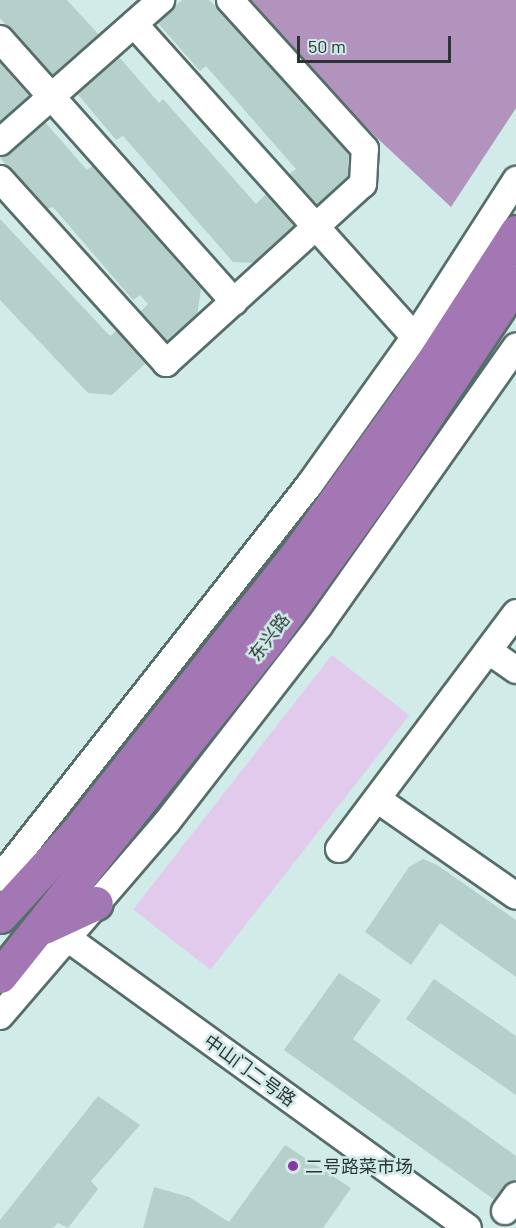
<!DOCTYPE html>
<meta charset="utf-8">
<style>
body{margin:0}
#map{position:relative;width:516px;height:1228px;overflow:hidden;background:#d1ebe8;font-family:Barlow,"Noto Sans SC",sans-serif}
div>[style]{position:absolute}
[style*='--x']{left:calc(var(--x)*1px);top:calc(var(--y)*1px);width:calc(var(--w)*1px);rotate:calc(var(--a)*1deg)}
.green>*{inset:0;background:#e2caec;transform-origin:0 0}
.forest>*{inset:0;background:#b293be}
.building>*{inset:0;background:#b5cfcb}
.roads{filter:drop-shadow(2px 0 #566e6a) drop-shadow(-2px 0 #566e6a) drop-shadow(0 2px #566e6a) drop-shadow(0 -2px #566e6a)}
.minor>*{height:26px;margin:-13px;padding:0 13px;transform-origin:13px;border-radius:13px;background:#fff}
.highway>*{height:33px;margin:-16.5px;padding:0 16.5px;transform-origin:16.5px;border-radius:16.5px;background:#a277b3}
.dots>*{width:16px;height:16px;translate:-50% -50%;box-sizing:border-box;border:3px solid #d1ebe8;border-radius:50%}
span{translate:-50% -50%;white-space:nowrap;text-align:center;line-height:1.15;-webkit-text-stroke:5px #d1ebe8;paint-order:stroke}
.street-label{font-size:18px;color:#2a3433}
.poi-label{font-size:18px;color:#2a3433}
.left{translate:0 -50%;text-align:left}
.scale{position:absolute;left:297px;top:36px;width:154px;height:27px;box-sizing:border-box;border:3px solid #2a3433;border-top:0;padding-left:8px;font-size:18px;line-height:21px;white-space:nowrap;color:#2a3433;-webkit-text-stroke:4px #d1ebe8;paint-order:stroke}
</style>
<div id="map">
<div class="green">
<div style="left:332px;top:655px;width:98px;height:323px;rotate:38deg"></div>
</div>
<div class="forest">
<div style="clip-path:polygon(244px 0,516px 0,516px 108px,451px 207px,376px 137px)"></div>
</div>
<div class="building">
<div style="clip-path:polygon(0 0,67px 0,101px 37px,54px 79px,0 18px)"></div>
<div style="clip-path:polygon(182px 0,209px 0,239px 32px,243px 28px,354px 153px,360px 173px,317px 211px,287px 176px,296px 169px,206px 66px,200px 71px,157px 22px)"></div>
<div style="clip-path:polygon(113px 50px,159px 103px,163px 99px,256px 204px,270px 190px,300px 226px,257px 263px,233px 262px,123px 136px,116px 140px,71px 86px)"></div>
<div style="clip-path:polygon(0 63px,32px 99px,0 128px)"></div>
<div style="clip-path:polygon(44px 121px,87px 170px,93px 166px,201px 289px,197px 316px,162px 345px,135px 317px,148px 304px,140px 295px,133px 300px,53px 207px,47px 209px,0 158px)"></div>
<div style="clip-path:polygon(0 219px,110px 336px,121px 327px,150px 359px,112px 395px,88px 393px,0 300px)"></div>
<div style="clip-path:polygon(423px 859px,437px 865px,516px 920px,516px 977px,440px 923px,411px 965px,365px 932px,409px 867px)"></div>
<div style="clip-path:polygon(339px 973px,381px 1000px,353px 1039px,516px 1156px,516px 1178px,499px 1203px,284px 1050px)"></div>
<div style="clip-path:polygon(434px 979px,516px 1036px,516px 1095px,406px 1019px)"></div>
<div style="clip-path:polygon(98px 1096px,140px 1125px,91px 1181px,98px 1189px,68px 1228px,58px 1223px,53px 1228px,0 1228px,0 1220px)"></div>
<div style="clip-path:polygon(285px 1145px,351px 1188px,323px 1228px,143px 1228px,154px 1187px,189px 1197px,229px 1222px)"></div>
</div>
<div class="roads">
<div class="minor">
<div style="--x:134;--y:24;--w:421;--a:48.1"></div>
<div style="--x:0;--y:39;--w:352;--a:48.3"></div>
<div style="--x:0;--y:142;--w:215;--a:-41.4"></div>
<div style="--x:0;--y:179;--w:248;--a:47.9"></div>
<div style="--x:166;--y:363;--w:266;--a:-42.3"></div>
<div style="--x:363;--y:184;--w:35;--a:-87"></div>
<div style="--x:365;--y:149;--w:201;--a:-132.2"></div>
<div style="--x:489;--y:651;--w:33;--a:35"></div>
<div style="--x:377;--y:799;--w:169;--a:34.9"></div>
<div style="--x:339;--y:849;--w:295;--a:-53.1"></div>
<div style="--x:0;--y:878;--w:501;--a:-51.8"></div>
<div style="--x:310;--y:484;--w:181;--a:-54.5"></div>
<div style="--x:415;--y:337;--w:187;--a:-57.2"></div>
<div style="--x:61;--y:922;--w:16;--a:72"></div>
<div style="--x:66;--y:937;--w:496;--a:35.9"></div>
<div style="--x:0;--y:1016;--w:256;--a:-49.3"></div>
<div style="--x:167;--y:822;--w:248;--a:-52.2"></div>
<div style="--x:319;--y:626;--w:342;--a:-54.8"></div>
<div style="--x:505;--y:1211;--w:19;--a:-54"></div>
</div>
<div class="highway">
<div style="--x:0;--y:916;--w:113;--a:-47.5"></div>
<div style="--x:76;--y:833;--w:361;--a:-51.6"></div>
<div style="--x:300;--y:550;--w:198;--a:-54.5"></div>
<div style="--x:415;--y:389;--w:187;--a:-57.2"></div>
<div style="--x:44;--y:927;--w:57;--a:-24.8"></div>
<div style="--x:0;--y:976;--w:436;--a:-51.4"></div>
<div style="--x:272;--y:635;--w:198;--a:-54.2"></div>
<div style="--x:388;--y:474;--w:232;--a:-56.4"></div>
</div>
</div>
<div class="dots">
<div style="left:293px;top:1166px;background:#8937a6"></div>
</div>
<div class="street-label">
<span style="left:269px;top:637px;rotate:-53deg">东兴路</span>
<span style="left:250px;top:1070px;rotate:36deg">中山门二号路</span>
</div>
<div class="poi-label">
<span class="left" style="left:305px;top:1166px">二号路菜市场</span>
</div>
<div class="scale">50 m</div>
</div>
